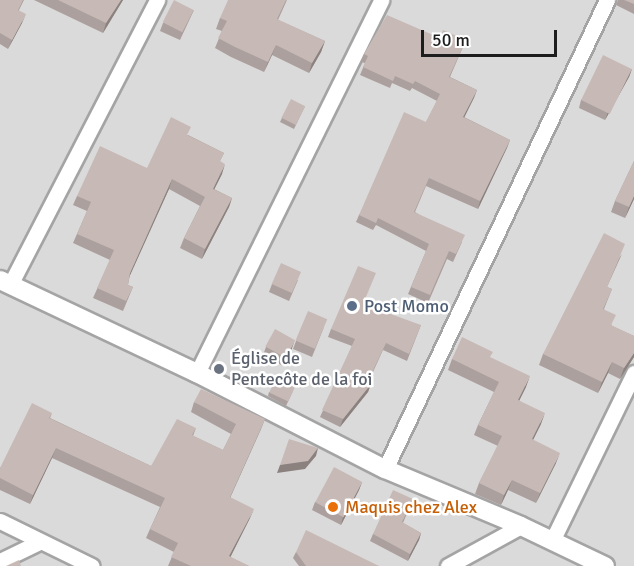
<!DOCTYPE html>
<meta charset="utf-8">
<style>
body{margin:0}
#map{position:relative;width:634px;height:566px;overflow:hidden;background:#efe9e3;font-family:Signika,sans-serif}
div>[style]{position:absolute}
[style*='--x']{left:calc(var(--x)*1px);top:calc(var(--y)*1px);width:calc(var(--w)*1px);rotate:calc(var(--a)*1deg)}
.residential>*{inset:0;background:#dbdadb;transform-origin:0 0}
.roads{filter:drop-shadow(2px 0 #a4a4a4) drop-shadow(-2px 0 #a4a4a4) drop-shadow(0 2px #a4a4a4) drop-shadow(0 -2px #a4a4a4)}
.minor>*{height:15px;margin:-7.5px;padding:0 7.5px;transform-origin:7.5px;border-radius:7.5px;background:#fff}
.tertiary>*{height:18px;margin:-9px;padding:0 9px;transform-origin:9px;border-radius:9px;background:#fff}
.wall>*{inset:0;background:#aba09d}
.shaded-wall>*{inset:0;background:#8b827f}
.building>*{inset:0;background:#c7bab6;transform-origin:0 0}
.dots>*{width:16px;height:16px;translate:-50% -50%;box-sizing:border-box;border:3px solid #fff;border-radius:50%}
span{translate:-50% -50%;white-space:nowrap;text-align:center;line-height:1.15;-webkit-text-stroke:5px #fff;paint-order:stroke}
.service-label{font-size:18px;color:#4e5e75}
.left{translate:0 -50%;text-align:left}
.worship-label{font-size:18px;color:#5b616d}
.food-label{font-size:18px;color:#c56008}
.scale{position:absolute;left:421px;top:30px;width:136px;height:27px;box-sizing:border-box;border:3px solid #1d1d1d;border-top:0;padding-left:8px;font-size:18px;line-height:21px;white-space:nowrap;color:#1d1d1d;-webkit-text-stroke:4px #fff;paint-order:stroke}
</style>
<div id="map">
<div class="residential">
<div style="left:0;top:0;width:634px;height:566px"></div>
</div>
<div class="roads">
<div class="minor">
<div style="--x:10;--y:285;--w:321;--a:-62.7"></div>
<div style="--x:197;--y:373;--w:416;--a:-63.7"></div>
<div style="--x:385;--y:469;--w:519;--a:-64.67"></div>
<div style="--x:0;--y:521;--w:102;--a:26.1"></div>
<div style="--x:552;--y:541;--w:187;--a:-64"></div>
<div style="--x:0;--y:561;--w:43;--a:-26"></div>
<div style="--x:448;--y:566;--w:83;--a:-28.7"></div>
</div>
<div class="tertiary">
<div style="--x:0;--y:280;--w:218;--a:25.3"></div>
<div style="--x:197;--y:373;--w:211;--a:27.1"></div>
<div style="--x:385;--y:469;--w:147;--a:22.7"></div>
<div style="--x:521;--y:526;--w:93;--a:25.5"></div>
</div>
</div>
<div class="wall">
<div style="clip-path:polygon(0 0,24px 0,19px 10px,22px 23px,8px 49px,0 44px)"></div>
<div style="clip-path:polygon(34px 0,123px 0,103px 33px)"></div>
<div style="clip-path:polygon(287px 0,278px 20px,325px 41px,321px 52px,309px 73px,272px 55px,264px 72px,231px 57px,215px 48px,222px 31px,216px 29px,220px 18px)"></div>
<div style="clip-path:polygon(618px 0,634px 0,634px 14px,616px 5px)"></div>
<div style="clip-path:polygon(194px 10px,180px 40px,160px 31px,163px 23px)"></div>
<div style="clip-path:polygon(440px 38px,466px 40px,450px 77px,477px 90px,464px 117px,510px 140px,478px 209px,426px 186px,415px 212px,462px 242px,453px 262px,447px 259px,428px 303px,408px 294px,426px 251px,376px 225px,373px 230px,356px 222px,359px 215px,426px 122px,437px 101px,412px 88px,410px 91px,392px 83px,390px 88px,360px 75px,365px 63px,361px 62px,364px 54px)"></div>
<div style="clip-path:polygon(632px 69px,629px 77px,605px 120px,579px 108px,581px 100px)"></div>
<div style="clip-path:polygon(305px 106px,294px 129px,280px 122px,282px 118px)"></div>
<div style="clip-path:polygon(188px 135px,224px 153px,220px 161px,222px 174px,214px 189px,232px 198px,229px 207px,202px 259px,180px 248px,184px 238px,200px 206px,169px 189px,130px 275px,128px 285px,133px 287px,123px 311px,93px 298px,110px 260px,73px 243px,87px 211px,73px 205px,77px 196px,147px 168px)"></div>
<div style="clip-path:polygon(634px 161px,634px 199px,625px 218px,611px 212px,615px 201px)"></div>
<div style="clip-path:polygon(622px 254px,607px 287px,612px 289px,604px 309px,612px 326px,634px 336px,634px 357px,620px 379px,608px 373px,598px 393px,539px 365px,543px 354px)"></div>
<div style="clip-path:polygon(298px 280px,289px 301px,269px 292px,272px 284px)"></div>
<div style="clip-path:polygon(421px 325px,407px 361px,383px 350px,368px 383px,371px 384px,368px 392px,340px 427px,320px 417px,352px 346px,328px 337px,331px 329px)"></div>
<div style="clip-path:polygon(324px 327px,312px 357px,293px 349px,296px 341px)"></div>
<div style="clip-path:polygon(266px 347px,292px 348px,283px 366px,263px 355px)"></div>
<div style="clip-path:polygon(491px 358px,526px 387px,519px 401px,541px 424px,533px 440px,556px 463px,536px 503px,508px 490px,501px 505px,475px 494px,479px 483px,498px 446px,474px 435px,478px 425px,494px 392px,448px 370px,452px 359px)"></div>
<div style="clip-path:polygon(293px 391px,286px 406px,268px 396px,269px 392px)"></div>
<div style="clip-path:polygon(194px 402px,265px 419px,230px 497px,250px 518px,230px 557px,249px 566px,168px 566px,174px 552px,146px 538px,150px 529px,160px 507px,52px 458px,30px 504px,0 490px,0 468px,52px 413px,50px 418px,151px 466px,196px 428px,193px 436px,223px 450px,231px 434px,191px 412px)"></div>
<div style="clip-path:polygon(362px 482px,359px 490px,341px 525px,312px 510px,315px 502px)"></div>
<div style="clip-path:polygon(413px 499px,403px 523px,421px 533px,419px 540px,408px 561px,370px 541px,373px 534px)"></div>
<div style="clip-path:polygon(296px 552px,379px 566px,299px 566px,293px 558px)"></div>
</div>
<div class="shaded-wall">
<div style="clip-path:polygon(121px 0,123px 0,103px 33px,106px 23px)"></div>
<div style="clip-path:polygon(26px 14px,22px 23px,8px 49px,12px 40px)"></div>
<div style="clip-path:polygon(325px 41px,321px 52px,309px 73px,312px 63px)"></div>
<div style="clip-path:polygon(276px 45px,272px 55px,264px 72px,268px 62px)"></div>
<div style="clip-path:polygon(632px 69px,629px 77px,605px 120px,608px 112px)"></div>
<div style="clip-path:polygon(477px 90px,474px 98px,461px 124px,463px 117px)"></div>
<div style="clip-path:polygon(510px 140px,507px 148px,478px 209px,480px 201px)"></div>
<div style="clip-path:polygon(225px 164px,222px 174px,210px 198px,213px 189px)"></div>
<div style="clip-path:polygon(172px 179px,169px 189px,127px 282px,130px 273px)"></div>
<div style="clip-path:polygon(634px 196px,634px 199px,625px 218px,629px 207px)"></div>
<div style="clip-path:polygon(232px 198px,229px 207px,202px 259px,205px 249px)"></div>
<div style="clip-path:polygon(295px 340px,292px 348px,283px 366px,286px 358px)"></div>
<div style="clip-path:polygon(634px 353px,634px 357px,620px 379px,624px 368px)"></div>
<div style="clip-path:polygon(612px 362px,608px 373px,598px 393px,602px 382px)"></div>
<div style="clip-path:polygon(530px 376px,526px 387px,514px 411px,518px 400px)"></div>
<div style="clip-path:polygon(371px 384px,368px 392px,340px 427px,343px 419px)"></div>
<div style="clip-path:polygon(545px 413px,541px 424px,528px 450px,532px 439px)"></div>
<div style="clip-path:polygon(265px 419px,261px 429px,226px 507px,230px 497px)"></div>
<div style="clip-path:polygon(56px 448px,52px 458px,30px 504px,33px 495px)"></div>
<div style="clip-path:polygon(318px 448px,316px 456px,305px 469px,277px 473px,280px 465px)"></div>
<div style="clip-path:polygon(560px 453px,556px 463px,536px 503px,540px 493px)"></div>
<div style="clip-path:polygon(512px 480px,508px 490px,501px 505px,504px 495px)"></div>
<div style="clip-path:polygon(362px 482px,359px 490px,341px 525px,343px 517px)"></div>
<div style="clip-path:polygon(254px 509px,250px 518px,226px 566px,229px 556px)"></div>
<div style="clip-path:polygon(421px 533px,419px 540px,408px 561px,410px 554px)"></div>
</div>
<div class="building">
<div style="clip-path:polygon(0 0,23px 0,18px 10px,26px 14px,12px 40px,0 33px)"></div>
<div style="clip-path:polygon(58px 0,121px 0,106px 23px)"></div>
<div style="left:174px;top:0;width:22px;height:25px;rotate:27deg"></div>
<div style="clip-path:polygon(228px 0,286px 0,277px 19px,325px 41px,312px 63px,276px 45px,268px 62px,235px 47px,218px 38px,227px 21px,220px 18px)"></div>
<div style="clip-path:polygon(624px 0,634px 0,634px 4px)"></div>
<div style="clip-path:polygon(387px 15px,440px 38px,443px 30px,466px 40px,449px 77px,477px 90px,463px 117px,510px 140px,480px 201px,429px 178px,414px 212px,465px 235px,456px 254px,449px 251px,430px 295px,411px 287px,429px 244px,378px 218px,376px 223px,359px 215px,404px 112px,426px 122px,440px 94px,415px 81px,413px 84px,395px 76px,393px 81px,363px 67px,368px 56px,364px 54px)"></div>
<div style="left:603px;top:55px;width:32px;height:50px;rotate:26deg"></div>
<div style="left:291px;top:99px;width:16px;height:21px;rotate:27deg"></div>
<div style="clip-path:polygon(171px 117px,191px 127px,187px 135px,224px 153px,220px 161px,225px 164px,213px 189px,232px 198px,205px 249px,184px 238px,205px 197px,172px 179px,130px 273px,128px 285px,133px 287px,126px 301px,97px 288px,114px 250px,77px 234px,91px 202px,77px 196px,100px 146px,147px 168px)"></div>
<div style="clip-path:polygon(634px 161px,634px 196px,629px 207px,615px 201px)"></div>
<div style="clip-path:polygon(604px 233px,625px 244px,607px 287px,612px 289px,603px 309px,616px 315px,611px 325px,634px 336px,634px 353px,624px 368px,612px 362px,602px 382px,543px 354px)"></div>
<div style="left:281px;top:263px;width:22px;height:23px;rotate:24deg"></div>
<div style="clip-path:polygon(358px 266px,376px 273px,363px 304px,421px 325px,409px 354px,386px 343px,367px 383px,371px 384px,343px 419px,322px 410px,355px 339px,331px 329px)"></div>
<div style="left:308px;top:311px;width:21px;height:32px;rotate:23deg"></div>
<div style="left:275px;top:329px;width:23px;height:20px;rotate:29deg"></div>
<div style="clip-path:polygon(462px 337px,493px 352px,490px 357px,530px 376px,518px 400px,545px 413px,532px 439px,560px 453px,540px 493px,512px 480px,504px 495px,479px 483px,502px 436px,478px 425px,499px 382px,452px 359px)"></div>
<div style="left:276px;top:378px;width:21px;height:16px;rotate:25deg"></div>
<div style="clip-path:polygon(201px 389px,265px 419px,230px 497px,254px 509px,229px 556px,249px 566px,191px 566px,171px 557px,178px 543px,150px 529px,165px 498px,56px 448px,33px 495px,0 478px,0 468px,32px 403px,52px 413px,49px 418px,151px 466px,177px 419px,196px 428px,192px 435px,223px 450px,236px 424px,194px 402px)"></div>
<div style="clip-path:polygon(289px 439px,318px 448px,308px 461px,280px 465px)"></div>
<div style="left:334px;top:467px;width:32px;height:40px;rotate:28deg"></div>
<div style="clip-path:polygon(393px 490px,413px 499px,402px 522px,421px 533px,410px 554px,373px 534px)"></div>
<div style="clip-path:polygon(306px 530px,379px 566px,306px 566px,296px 552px)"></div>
<div style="clip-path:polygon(19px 560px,21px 566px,6px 566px)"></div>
</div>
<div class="dots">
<div style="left:352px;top:306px;background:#5c6f8a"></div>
<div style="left:219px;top:369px;background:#6b7280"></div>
<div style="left:333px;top:507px;background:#e8710a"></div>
</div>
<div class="service-label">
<span class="left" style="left:364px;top:306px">Post Momo</span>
</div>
<div class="worship-label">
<span class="left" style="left:231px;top:369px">Église de<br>Pentecôte de la foi</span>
</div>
<div class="food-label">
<span class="left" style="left:345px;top:507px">Maquis chez Alex</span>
</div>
<div class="scale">50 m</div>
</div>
